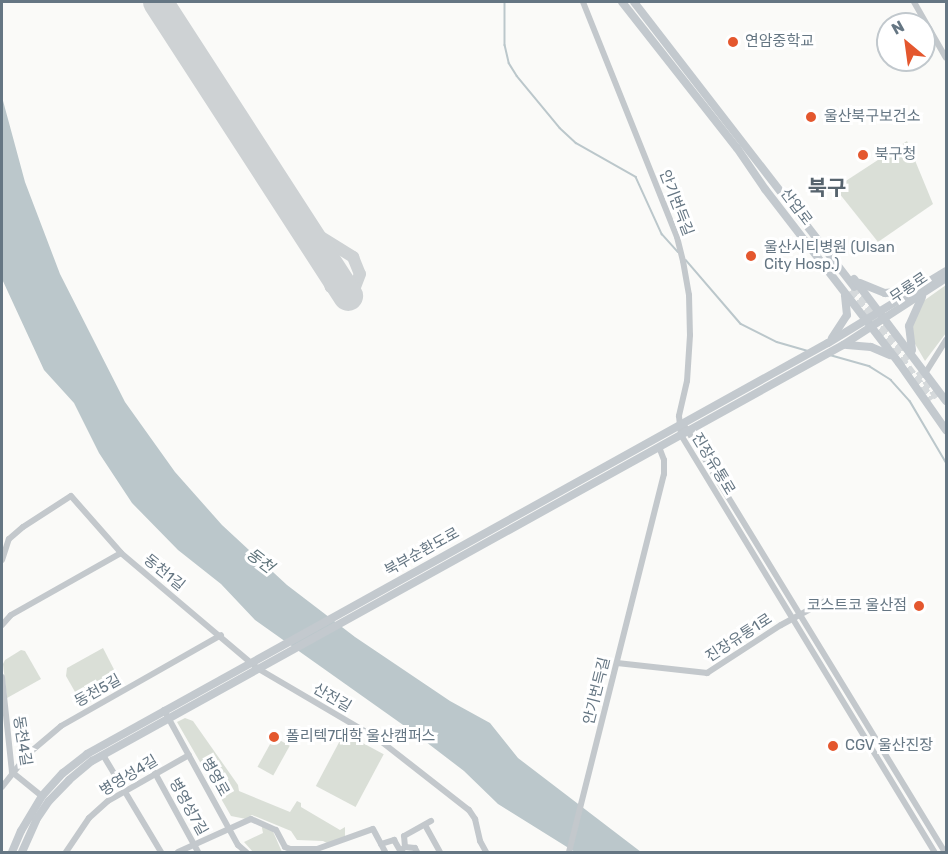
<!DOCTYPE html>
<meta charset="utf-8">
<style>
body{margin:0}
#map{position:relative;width:948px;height:854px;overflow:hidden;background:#fafaf8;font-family:Rubik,"Noto Sans KR",sans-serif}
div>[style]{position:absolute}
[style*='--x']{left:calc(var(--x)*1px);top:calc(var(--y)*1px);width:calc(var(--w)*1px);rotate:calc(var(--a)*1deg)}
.green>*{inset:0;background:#dadfd7;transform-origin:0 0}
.water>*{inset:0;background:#bbc7cb}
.stream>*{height:1.5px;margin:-0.75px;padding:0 0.75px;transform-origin:0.75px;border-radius:0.75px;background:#bbc7cb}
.taxiway>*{height:12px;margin:-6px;padding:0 6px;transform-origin:6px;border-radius:6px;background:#ced2d4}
.runway>*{height:30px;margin:-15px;padding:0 15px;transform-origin:15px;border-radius:15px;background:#ced2d4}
.major-tunnel>*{height:8px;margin-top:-4px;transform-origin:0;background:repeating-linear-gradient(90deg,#d5d9db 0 8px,transparent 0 12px)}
.minor>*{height:6px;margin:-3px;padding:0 3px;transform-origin:3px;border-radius:3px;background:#c3c8cc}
.major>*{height:8px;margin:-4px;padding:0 4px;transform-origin:4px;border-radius:4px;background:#c3c9ce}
.dots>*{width:16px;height:16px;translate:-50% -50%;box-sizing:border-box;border:3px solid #fff;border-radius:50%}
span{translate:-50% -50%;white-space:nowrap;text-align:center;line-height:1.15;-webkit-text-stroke:6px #fff;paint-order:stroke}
.poi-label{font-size:15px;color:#657683}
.left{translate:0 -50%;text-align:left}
.right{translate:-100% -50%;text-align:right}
.street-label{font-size:15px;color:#657683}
.water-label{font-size:16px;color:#60757c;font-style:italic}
.district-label{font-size:21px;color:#57646e;font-weight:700}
.frame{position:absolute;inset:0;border:3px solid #657683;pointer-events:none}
.north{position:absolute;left:876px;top:12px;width:60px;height:60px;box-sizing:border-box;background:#fff;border:2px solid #c1c8cd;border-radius:50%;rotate:331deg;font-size:16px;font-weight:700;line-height:24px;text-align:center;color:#657683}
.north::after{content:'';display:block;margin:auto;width:21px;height:27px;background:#e4572e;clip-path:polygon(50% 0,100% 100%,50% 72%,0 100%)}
</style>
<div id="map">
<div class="green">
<div style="clip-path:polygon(907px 141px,933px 204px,878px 242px,835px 188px)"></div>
<div style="clip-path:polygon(946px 285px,946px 333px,925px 361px,911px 337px,914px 317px,922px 302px)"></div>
<div style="clip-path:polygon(103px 648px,122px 685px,83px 706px,66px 676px,67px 668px)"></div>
<div style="clip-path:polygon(21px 650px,25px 651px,41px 679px,7px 698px,3px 664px,5px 660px)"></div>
<div style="clip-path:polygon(185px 718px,193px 721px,238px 785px,239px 791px,290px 812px,297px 801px,301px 803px,301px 807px,340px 830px,345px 827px,345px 838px,329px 844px,323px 841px,297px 840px,291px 831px,252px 815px,246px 819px,231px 816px,177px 722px)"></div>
<div style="left:344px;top:733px;width:45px;height:60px;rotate:28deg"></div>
<div style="left:274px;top:737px;width:18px;height:34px;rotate:29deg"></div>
<div style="clip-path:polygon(261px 823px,271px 827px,282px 852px,253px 852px,244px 842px,263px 833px)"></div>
</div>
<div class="water">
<div style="clip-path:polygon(2px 97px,25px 182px,60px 274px,125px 402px,175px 472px,222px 525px,287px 585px,355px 637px,450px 701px,490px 723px,518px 758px,641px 852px,575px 852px,498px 804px,464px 771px,413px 732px,255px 620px,221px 584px,178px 550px,132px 503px,99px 453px,74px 403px,44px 370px,2px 279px)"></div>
</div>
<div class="stream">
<div style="--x:505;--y:2;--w:43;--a:90"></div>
<div style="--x:505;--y:45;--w:18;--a:77"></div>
<div style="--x:509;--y:63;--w:15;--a:58"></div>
<div style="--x:517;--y:76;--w:67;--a:50.4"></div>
<div style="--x:560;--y:128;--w:22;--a:43"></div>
<div style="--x:576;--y:143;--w:69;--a:29.5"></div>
<div style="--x:636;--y:177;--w:63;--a:65.5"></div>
<div style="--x:662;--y:234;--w:24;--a:48"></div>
<div style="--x:686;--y:260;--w:84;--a:49.3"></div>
<div style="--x:741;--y:324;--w:40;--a:26.6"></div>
<div style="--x:777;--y:342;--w:32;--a:16"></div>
<div style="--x:830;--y:355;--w:41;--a:15.8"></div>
<div style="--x:869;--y:366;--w:26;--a:32"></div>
<div style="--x:891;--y:380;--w:28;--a:48"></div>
<div style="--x:910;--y:401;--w:71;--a:59.5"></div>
</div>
<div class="taxiway">
<div style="--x:296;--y:215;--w:15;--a:53"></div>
<div style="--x:305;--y:227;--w:57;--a:32"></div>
<div style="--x:353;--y:257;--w:18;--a:68"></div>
<div style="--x:360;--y:274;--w:14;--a:111"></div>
<div style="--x:355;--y:287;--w:10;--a:151"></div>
<div style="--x:346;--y:292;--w:16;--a:-162"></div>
<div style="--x:331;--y:287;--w:47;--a:-111.1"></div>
</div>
<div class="runway">
<div style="--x:158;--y:2;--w:350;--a:57.1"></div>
</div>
<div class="major-tunnel">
<div style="--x:854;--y:287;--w:91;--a:52.1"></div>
<div style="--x:850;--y:291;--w:136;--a:53"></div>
<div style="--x:919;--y:371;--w:32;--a:55"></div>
</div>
<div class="minor">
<div style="--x:583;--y:2;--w:253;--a:68.2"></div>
<div style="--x:677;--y:237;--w:25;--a:76"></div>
<div style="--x:683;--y:261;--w:35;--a:80"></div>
<div style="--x:689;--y:295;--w:40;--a:88.6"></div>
<div style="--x:690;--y:335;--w:46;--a:93.7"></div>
<div style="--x:687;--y:381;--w:36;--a:103"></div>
<div style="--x:679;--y:416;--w:19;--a:84"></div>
<div style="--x:681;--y:435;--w:488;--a:58.7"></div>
<div style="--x:914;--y:2;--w:64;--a:60.3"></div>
<div style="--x:926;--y:372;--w:38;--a:-58"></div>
<div style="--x:686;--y:428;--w:497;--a:58.6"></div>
<div style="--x:2;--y:560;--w:22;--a:-72"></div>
<div style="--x:9;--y:539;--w:18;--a:-41"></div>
<div style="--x:23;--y:527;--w:57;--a:-32.9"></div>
<div style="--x:71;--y:496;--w:76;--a:48.7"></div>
<div style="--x:121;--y:553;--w:178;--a:40.2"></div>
<div style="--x:257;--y:668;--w:140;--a:30.4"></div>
<div style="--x:378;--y:739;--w:115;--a:38"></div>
<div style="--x:469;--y:810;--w:11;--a:56"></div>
<div style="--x:475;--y:819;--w:23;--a:77"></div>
<div style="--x:480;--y:841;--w:13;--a:61"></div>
<div style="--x:2;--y:625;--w:13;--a:-48"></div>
<div style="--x:11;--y:615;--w:126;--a:-29.4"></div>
<div style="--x:617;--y:663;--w:91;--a:6.3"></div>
<div style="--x:707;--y:673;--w:88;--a:-33"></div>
<div style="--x:781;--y:625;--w:52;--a:-28.5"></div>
<div style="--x:2;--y:677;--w:96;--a:84"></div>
<div style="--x:12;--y:772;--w:38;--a:39"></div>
<div style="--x:164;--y:710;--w:154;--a:61.3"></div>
<div style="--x:238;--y:845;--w:11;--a:41"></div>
<div style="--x:103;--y:755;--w:113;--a:59.1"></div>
<div style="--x:155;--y:773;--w:90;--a:61.4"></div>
<div style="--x:2;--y:787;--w:42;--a:-51.8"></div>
<div style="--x:28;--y:754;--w:43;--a:-40.3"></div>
<div style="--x:61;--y:726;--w:184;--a:-29.6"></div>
<div style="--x:425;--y:825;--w:31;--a:61"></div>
<div style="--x:381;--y:844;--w:14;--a:-17"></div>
<div style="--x:394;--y:840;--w:14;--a:60"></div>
<div style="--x:405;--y:847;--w:10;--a:6"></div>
<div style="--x:415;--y:848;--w:4;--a:63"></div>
<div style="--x:400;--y:851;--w:6;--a:-39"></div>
<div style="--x:405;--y:847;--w:11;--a:-95"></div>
<div style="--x:404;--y:836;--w:31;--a:-29"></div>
<div style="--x:66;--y:852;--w:41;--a:-55.9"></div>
<div style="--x:89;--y:818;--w:25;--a:-42"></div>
<div style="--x:108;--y:801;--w:93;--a:-29.6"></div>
<div style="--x:178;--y:852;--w:80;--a:-24.3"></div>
<div style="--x:251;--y:819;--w:27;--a:24"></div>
<div style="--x:276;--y:830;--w:19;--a:62"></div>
<div style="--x:285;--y:847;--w:5;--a:22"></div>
<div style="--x:290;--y:849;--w:27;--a:0"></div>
<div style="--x:317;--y:849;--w:59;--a:-19.7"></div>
<div style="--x:373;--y:829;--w:26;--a:62"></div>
<div style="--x:569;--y:852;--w:390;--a:-75.9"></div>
<div style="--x:664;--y:474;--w:14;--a:-90"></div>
<div style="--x:664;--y:460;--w:14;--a:-111"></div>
</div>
<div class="major">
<div style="--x:622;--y:2;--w:186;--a:51.8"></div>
<div style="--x:737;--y:148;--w:50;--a:55.7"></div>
<div style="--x:765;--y:189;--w:220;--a:52.4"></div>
<div style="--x:899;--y:363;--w:82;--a:55"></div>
<div style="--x:634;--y:2;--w:360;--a:52.3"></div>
<div style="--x:854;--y:279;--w:153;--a:53"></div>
<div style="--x:860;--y:283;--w:27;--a:22"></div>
<div style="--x:885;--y:293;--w:27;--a:-6"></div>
<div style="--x:832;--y:338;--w:27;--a:-57"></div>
<div style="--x:847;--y:315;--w:20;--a:-96"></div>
<div style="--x:847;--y:345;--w:24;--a:5"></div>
<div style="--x:871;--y:347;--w:21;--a:23"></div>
<div style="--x:912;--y:350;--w:24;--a:-97"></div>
<div style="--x:909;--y:326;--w:32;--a:-66"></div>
<div style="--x:12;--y:852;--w:23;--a:-67"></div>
<div style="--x:21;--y:831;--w:41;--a:-59"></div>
<div style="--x:42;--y:796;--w:31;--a:-48"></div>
<div style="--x:63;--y:773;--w:31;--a:-38"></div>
<div style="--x:87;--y:754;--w:847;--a:-29.02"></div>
<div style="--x:828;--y:343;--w:138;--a:-31.4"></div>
<div style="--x:22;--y:852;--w:35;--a:-66"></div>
<div style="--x:36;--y:820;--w:23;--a:-56"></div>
<div style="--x:49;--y:801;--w:29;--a:-46"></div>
<div style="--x:69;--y:780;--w:30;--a:-40"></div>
<div style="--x:92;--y:761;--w:859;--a:-28.98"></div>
<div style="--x:843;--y:345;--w:123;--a:-33"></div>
</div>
<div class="dots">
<div style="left:733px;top:42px;background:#e4572e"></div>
<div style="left:811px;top:117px;background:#e4572e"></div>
<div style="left:863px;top:155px;background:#e4572e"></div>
<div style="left:751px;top:256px;background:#e4572e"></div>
<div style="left:919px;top:606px;background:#e4572e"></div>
<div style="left:274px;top:737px;background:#e4572e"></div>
<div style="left:833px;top:746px;background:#e4572e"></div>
</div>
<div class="poi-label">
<span class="left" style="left:745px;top:42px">연암중학교</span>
<span class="left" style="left:824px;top:117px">울산북구보건소</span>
<span class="left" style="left:875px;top:155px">북구청</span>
<span class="left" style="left:764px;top:256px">울산시티병원 (Ulsan<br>City Hosp.)</span>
<span class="right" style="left:907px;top:606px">코스트코 울산점</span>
<span class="left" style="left:286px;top:737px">폴리텍7대학 울산캠퍼스</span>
<span class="left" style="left:845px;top:746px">CGV 울산진장</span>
</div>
<div class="street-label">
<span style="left:676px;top:203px;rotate:69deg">안기번득길</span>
<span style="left:796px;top:207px;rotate:53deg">산업로</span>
<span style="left:909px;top:288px;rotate:-34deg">무룡로</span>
<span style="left:713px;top:464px;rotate:59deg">진장유통로</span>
<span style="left:422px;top:552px;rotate:-29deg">북부순환도로</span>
<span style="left:164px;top:573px;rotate:39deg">동천1길</span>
<span style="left:739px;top:638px;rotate:-33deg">진장유통1로</span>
<span style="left:98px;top:691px;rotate:-29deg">동천5길</span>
<span style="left:597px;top:691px;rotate:-76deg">안기번득길</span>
<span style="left:332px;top:698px;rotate:30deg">산전길</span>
<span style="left:22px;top:741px;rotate:81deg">동천4길</span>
<span style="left:129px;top:776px;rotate:-31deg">병영성4길</span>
<span style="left:215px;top:777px;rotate:61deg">병영로</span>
<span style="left:188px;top:807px;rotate:61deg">병영성7길</span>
</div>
<div class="water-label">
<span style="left:260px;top:561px;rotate:37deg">동천</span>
</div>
<div class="district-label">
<span style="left:827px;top:188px">북구</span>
</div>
<div class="frame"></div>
<div class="north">N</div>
</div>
